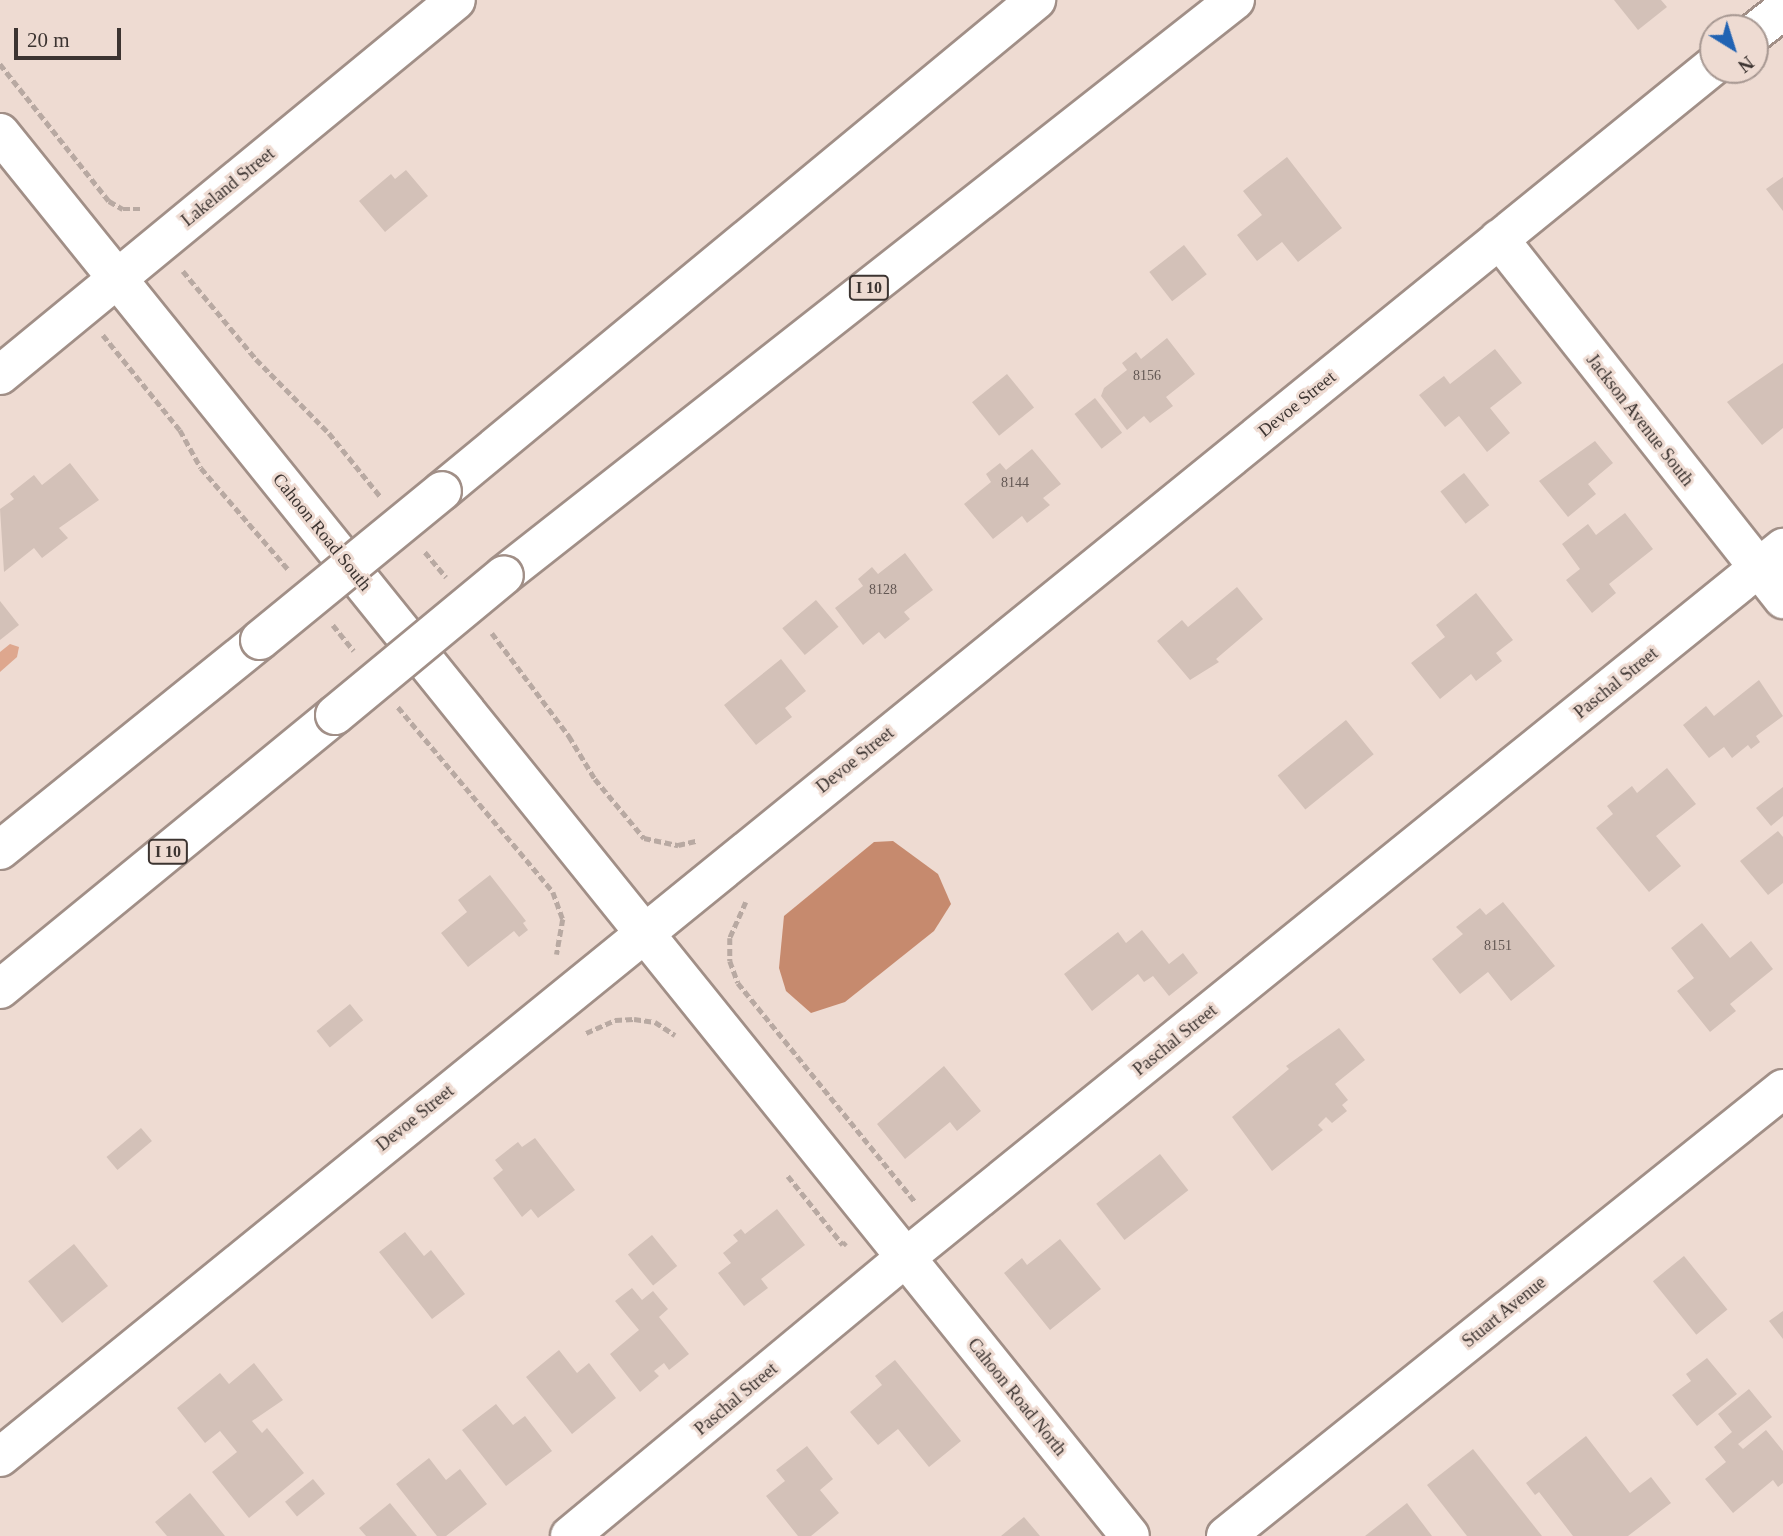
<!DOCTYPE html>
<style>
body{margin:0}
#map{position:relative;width:1783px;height:1536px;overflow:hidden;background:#eedbd2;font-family:"Times New Roman",serif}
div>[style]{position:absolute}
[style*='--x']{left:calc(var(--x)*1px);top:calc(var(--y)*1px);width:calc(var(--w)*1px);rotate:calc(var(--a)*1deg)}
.green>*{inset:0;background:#dea78e}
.water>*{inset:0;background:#c68a6e}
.building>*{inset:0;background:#d3c1b8;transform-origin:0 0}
.path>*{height:4.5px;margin-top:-2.25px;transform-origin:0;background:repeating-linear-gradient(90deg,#b8a9a2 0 7px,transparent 0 10.5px)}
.roads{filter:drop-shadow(2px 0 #a18f87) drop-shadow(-2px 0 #a18f87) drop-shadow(0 2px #a18f87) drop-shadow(0 -2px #a18f87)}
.minor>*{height:38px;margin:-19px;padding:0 19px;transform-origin:19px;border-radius:19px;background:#fff}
.major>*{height:38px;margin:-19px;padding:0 19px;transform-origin:19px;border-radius:19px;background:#fff}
.highway>*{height:38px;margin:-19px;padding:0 19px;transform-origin:19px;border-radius:19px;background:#fff}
.bridges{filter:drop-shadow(2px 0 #a18f87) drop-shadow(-2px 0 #a18f87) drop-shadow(0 2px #a18f87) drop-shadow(0 -2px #a18f87)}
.highway-bridge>*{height:38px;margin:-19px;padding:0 19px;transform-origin:19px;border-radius:19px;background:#fff}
span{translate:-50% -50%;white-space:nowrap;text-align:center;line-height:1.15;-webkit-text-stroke:6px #eedbd2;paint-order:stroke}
.number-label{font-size:14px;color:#625753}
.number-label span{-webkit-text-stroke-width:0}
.shield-label span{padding:2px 5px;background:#eedbd2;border:2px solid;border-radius:5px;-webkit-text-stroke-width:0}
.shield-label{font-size:16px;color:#3c3431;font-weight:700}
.street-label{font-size:18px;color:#3c3431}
.north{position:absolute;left:1699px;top:14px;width:70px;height:70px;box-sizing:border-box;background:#eedbd2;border:2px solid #a79892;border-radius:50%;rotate:142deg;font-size:19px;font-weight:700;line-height:28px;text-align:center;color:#3c3431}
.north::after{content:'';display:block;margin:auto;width:24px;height:32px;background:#2163b3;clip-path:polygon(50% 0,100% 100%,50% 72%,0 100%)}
.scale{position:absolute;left:14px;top:28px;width:107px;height:32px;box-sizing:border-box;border:4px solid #3c3431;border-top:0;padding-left:9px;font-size:21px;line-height:24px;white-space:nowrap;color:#3c3431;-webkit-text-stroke:5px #eedbd2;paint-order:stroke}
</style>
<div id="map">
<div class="green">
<div style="clip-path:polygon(10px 644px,19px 647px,17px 657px,0 672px,0 652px)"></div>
</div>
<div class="water">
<div style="clip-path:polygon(893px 841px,938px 874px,951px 904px,934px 931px,845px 1002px,811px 1013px,786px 991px,779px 968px,784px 916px,874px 842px)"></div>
</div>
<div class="building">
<div style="clip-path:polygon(1614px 0,1661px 0,1667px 7px,1638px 30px)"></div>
<div style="clip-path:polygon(1287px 157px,1342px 228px,1298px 262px,1282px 242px,1257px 261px,1237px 235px,1262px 215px,1243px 191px)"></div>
<div style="clip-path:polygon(406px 170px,428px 196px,385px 232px,359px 201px,391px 174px,395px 179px)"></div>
<div style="clip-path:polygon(1783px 177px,1783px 211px,1766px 189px)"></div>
<div style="left:1184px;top:245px;width:37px;height:44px;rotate:52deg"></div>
<div style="clip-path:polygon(1167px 338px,1195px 374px,1166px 397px,1173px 406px,1150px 423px,1144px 416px,1127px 430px,1101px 396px,1104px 388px,1127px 370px,1122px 363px,1136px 352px,1141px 359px)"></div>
<div style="clip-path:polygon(1495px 349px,1522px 383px,1490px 408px,1510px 433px,1487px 452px,1459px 416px,1445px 427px,1419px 395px,1444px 376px,1450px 384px)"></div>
<div style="clip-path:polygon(1783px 363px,1783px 428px,1762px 445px,1727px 402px)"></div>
<div style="left:1007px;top:374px;width:43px;height:45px;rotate:51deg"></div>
<div style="left:1095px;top:398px;width:44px;height:26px;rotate:52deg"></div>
<div style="clip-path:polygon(1595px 441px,1613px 463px,1588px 484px,1596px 494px,1568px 517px,1539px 481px)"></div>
<div style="clip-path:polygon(1032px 449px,1061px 484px,1043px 498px,1050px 505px,1027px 523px,1022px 516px,993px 539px,964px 504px,991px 482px,986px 474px,1000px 463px,1006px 470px)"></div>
<div style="clip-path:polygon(70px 463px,99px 500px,59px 528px,68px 538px,42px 558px,34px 548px,4px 572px,0 509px,14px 499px,10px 494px,34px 475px,42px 485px)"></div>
<div style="left:1464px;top:473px;width:41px;height:30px;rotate:52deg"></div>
<div style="clip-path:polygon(1625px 513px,1653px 549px,1609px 584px,1616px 593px,1592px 613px,1566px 580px,1580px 569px,1562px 544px,1588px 524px,1596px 535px)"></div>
<div style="clip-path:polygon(905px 553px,933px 590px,904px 612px,910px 619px,885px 639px,879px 632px,863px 645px,835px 608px,863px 586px,858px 579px,872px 567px,878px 574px)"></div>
<div style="clip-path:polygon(1237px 587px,1263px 619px,1216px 659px,1219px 662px,1190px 680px,1157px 641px,1182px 620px,1188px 627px)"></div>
<div style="clip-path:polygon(1476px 593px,1513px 640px,1496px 653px,1502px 661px,1476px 681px,1471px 674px,1440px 699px,1411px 663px,1445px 637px,1436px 625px)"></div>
<div style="left:816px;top:600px;width:35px;height:44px;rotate:50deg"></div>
<div style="clip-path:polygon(0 601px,19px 625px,0 640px)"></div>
<div style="clip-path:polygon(781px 659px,806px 691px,785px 708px,792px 717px,756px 745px,724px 705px)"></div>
<div style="clip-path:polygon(1759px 680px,1783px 716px,1756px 736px,1760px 742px,1751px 749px,1748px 745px,1732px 758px,1724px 747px,1709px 758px,1683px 725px,1706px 706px,1714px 716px)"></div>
<div style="left:1346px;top:720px;width:44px;height:88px;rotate:51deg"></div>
<div style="clip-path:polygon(1667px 768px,1696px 804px,1656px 836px,1681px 866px,1649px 892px,1596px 828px,1613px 814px,1607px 806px,1632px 786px,1637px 793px)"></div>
<div style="clip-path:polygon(1783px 787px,1783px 816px,1771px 826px,1756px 808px)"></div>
<div style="clip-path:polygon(1778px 831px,1783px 837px,1783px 883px,1768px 895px,1740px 861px)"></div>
<div style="clip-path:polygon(490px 875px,526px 921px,523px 923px,528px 930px,519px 937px,514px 931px,468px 967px,441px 933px,467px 912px,458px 900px)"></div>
<div style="clip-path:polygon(1503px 902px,1555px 966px,1511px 1001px,1488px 972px,1460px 994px,1432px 959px,1463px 934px,1456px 927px,1480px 908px,1486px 915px)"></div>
<div style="clip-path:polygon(1702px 923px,1730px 958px,1751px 941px,1773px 969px,1730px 1004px,1736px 1011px,1710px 1032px,1677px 991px,1694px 978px,1671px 948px)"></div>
<div style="clip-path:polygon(1142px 930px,1169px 964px,1183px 953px,1198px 973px,1169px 996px,1153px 976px,1144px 982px,1138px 974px,1092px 1011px,1064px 974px,1118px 932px,1126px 943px)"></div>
<div style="left:350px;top:1004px;width:21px;height:43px;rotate:51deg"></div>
<div style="clip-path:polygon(1339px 1028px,1365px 1060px,1335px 1084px,1348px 1100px,1342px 1105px,1347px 1111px,1332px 1123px,1326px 1117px,1318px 1125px,1323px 1130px,1272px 1171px,1232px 1117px,1289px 1069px,1286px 1066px)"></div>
<div style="clip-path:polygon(944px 1066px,981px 1111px,957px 1131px,950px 1122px,905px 1159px,877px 1124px)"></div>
<div style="left:141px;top:1128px;width:17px;height:45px;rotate:50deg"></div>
<div style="clip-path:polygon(535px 1138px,575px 1190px,538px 1218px,531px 1209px,522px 1217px,493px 1178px,503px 1170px,495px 1160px,518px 1142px,522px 1147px)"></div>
<div style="left:1160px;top:1154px;width:46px;height:81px;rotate:52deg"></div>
<div style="clip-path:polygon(777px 1209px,805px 1245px,761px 1279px,768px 1288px,744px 1306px,718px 1273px,731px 1263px,723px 1253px,738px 1241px,733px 1235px,741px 1229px,745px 1234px)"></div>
<div style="clip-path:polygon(405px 1232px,424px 1256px,431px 1250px,465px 1294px,432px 1319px,379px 1252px)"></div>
<div style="left:652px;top:1235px;width:40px;height:31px;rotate:51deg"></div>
<div style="clip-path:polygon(1060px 1239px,1101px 1289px,1050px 1330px,1004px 1273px,1022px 1258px,1027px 1265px)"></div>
<div style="left:74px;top:1244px;width:54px;height:59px;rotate:51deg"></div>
<div style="left:1684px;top:1256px;width:69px;height:40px;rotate:51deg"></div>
<div style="clip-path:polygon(632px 1288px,642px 1300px,653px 1291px,668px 1309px,659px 1317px,689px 1354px,669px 1370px,664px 1363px,654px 1371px,659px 1376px,640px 1392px,610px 1354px,639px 1330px,615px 1301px)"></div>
<div style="clip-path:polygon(1783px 1311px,1783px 1339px,1769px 1321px)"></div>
<div style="clip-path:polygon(559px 1350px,577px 1373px,589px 1363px,616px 1398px,572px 1434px,526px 1377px)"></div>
<div style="clip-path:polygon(1707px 1358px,1737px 1394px,1697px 1426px,1672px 1395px,1691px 1381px,1686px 1374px)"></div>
<div style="clip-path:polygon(895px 1360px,961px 1441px,929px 1467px,898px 1429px,878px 1445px,850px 1412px,882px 1385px,875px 1376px)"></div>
<div style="clip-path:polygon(254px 1363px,283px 1400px,252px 1421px,262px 1433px,267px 1428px,304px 1473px,249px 1518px,212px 1472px,237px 1452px,220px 1431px,205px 1443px,177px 1408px,220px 1373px,229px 1384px)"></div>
<div style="clip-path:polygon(1749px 1389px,1772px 1417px,1738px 1444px,1743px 1449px,1766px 1430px,1783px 1451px,1783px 1483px,1778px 1487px,1773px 1480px,1733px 1513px,1705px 1479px,1726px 1462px,1714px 1447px,1732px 1432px,1718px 1414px)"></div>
<div style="clip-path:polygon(496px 1404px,513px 1425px,525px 1416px,552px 1451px,506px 1486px,462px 1430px)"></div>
<div style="clip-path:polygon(1586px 1436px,1630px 1493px,1651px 1477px,1671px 1503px,1628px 1536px,1573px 1536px,1539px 1492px,1535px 1495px,1526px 1483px)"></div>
<div style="clip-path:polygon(807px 1446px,833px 1479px,820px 1490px,839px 1513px,811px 1536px,798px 1536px,766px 1496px,785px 1481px,776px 1470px)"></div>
<div style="clip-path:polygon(1473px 1449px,1542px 1536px,1467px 1536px,1427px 1485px)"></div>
<div style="clip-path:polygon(429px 1458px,446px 1480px,460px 1469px,487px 1504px,446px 1536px,437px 1536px,396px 1484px)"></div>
<div style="left:313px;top:1479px;width:19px;height:36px;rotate:51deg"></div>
<div style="clip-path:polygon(190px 1493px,225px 1536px,167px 1536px,155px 1522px)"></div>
<div style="clip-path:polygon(390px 1503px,417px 1536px,366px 1536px,359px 1528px)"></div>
<div style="clip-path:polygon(1407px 1503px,1432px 1536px,1365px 1536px)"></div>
<div style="clip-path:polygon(1024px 1517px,1040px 1536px,1001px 1536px)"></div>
</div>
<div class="path">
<div style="--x:0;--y:64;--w:175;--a:51.5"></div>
<div style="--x:109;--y:201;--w:16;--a:30"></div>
<div style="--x:123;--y:209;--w:18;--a:0"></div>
<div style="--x:183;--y:271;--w:114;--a:50.3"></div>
<div style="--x:256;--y:359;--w:104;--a:45.4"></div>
<div style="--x:329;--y:433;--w:81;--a:51"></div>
<div style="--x:103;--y:335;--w:122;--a:51"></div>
<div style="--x:180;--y:430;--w:43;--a:61.1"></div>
<div style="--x:201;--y:468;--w:133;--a:49.3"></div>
<div style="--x:425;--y:552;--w:33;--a:50"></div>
<div style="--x:333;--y:625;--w:33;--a:51"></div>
<div style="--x:492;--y:633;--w:129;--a:53.2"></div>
<div style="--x:569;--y:736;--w:50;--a:58.8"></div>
<div style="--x:595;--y:779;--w:77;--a:50.3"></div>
<div style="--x:644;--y:838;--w:35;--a:12"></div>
<div style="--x:678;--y:845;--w:18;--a:-13"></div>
<div style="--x:398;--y:707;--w:241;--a:50"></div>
<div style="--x:553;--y:892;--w:29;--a:70"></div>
<div style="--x:563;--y:919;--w:36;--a:100"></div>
<div style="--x:746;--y:902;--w:39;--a:114"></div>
<div style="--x:730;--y:938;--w:23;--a:90"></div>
<div style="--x:730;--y:961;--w:23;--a:70"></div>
<div style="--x:738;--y:983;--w:283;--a:51"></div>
<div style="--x:586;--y:1033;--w:32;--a:-24"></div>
<div style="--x:615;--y:1020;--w:19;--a:-3"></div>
<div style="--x:634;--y:1019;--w:21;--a:8"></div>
<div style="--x:655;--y:1022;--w:24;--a:33"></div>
<div style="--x:788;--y:1176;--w:88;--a:51.4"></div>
<div style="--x:843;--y:1245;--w:4;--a:-45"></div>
</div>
<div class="roads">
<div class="minor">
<div style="--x:1755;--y:32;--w:36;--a:-38"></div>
<div style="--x:1499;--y:239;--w:459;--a:51.7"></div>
<div style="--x:0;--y:375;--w:590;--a:-39.43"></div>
<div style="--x:0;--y:1457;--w:2207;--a:-39.08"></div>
<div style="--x:570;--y:1536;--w:434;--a:-39.7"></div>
<div style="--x:904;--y:1259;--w:1131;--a:-38.97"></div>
<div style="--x:1226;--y:1536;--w:714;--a:-38.75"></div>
</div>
<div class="major">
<div style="--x:0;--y:133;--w:1801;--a:51.15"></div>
</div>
<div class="highway">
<div style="--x:442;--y:491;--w:771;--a:-39.58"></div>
<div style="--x:504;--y:575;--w:930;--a:-38.19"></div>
<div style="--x:0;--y:850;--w:334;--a:-38.9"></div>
<div style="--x:0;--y:989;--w:433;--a:-39.3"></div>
</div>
</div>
<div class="bridges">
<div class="highway-bridge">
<div style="--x:260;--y:640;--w:235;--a:-39.3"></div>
<div style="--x:335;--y:715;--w:219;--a:-39.6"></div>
</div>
</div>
<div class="number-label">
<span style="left:1147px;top:376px">8156</span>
<span style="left:1015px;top:483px">8144</span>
<span style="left:883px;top:590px">8128</span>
<span style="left:1498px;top:946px">8151</span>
</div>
<div class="shield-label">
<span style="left:869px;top:288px">I 10</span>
<span style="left:168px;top:852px">I 10</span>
</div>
<div class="street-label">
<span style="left:228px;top:187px;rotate:-39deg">Lakeland Street</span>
<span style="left:1297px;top:404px;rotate:-39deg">Devoe Street</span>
<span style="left:1640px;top:420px;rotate:52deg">Jackson Avenue South</span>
<span style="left:322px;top:532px;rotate:51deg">Cahoon Road South</span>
<span style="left:1616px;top:683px;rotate:-39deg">Paschal Street</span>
<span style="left:855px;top:760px;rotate:-39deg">Devoe Street</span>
<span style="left:1175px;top:1040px;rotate:-39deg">Paschal Street</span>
<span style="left:415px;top:1118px;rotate:-39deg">Devoe Street</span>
<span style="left:1504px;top:1312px;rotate:-39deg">Stuart Avenue</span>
<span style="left:1017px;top:1397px;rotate:51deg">Cahoon Road North</span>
<span style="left:736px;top:1399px;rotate:-40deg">Paschal Street</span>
</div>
<div class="north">N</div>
<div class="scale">20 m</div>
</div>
